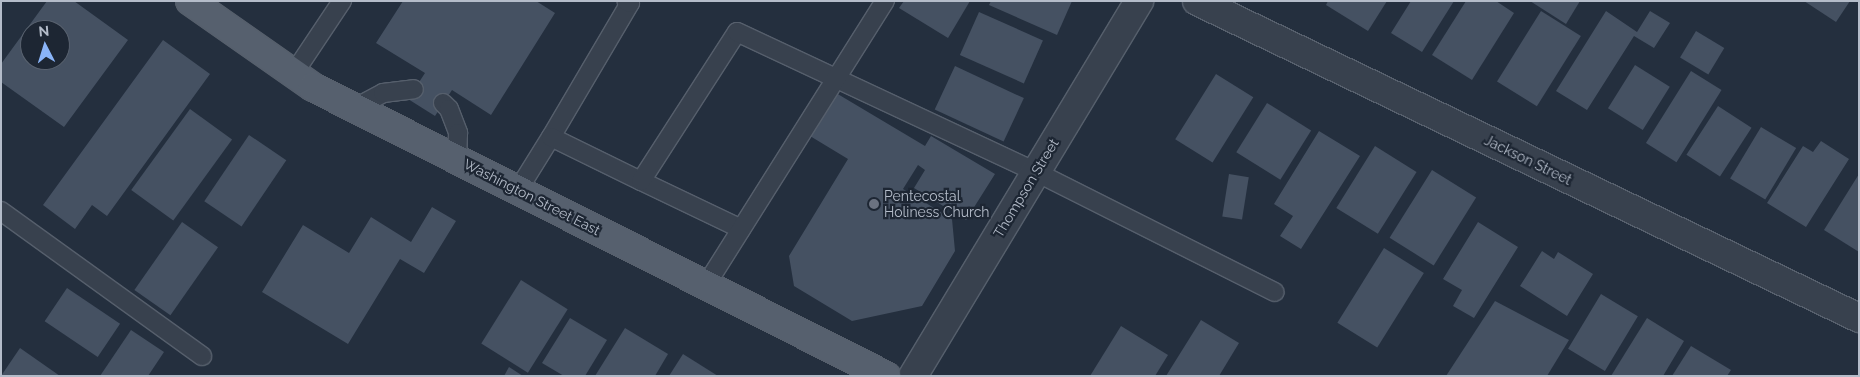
<!DOCTYPE html>
<style>
body{margin:0}
#map{position:relative;width:1860px;height:377px;overflow:hidden;background:#242f3e;font-family:Raleway,sans-serif}
div>[style]{position:absolute}
[style*='--x']{left:calc(var(--x)*1px);top:calc(var(--y)*1px);width:calc(var(--w)*1px);rotate:calc(var(--a)*1deg)}
.building>*{inset:0;background:#455162;transform-origin:0 0}
.roads{filter:drop-shadow(1px 0 #565f6c) drop-shadow(-1px 0 #565f6c) drop-shadow(0 1px #565f6c) drop-shadow(0 -1px #565f6c)}
.service>*{height:18px;margin:-9px;padding:0 9px;transform-origin:9px;border-radius:9px;background:#38414e}
.minor>*{height:28px;margin:-14px;padding:0 14px;transform-origin:14px;border-radius:14px;background:#38414e}
.primary>*{height:28px;margin:-14px;padding:0 14px;transform-origin:14px;border-radius:14px;background:#56606e}
.dots>*{width:14px;height:14px;translate:-50% -50%;box-sizing:border-box;border:2px solid #1d2633;border-radius:50%}
span{translate:-50% -50%;white-space:nowrap;text-align:center;line-height:1.15;-webkit-text-stroke:4.5px #1d2633;paint-order:stroke}
.street-label{font-size:14px;color:#b4bcc9}
.poi-label{font-size:14px;color:#b4bcc9}
.left{translate:0 -50%;text-align:left}
.frame{position:absolute;inset:0;border:2px solid #b4bcc9;pointer-events:none}
.north{position:absolute;left:20px;top:20px;width:50px;height:50px;box-sizing:border-box;background:#1d2633;border:1px solid #59626f;border-radius:50%;rotate:355deg;font-size:14px;font-weight:700;line-height:20px;text-align:center;color:#b4bcc9}
.north::after{content:'';display:block;margin:auto;width:18px;height:22px;background:#8ab4f8;clip-path:polygon(50% 0,100% 100%,50% 72%,0 100%)}
</style>
<div id="map">
<div class="building">
<div style="clip-path:polygon(evenodd,47px 1px,74px 1px,128px 40px,64px 127px,1px 82px,1px 64px,47px 1px,30px 30px,60px 30px,60px 60px,30px 60px,30px 30px)"></div>
<div style="clip-path:polygon(403px 1px,536px 1px,555px 13px,491px 115px,452px 90px,435px 116px,408px 99px,425px 73px,376px 43px)"></div>
<div style="clip-path:polygon(904px 1px,970px 1px,948px 38px,899px 8px)"></div>
<div style="clip-path:polygon(991px 1px,1072px 1px,1057px 35px,989px 5px)"></div>
<div style="clip-path:polygon(1328px 1px,1387px 1px,1368px 31px,1326px 5px)"></div>
<div style="clip-path:polygon(1411px 1px,1454px 1px,1422px 52px,1391px 33px)"></div>
<div style="clip-path:polygon(1466px 1px,1496px 1px,1514px 13px,1472px 80px,1432px 55px)"></div>
<div style="clip-path:polygon(1530px 1px,1580px 1px,1566px 24px)"></div>
<div style="clip-path:polygon(1804px 1px,1850px 1px,1836px 22px)"></div>
<div style="left:1541px;top:11px;width:47px;height:83px;rotate:32deg"></div>
<div style="clip-path:polygon(1606px 11px,1637px 32px,1650px 11px,1670px 23px,1654px 48px,1634px 36px,1587px 110px,1556px 91px)"></div>
<div style="left:979px;top:12px;width:70px;height:47px;rotate:24deg"></div>
<div style="left:1696px;top:31px;width:33px;height:31px;rotate:31deg"></div>
<div style="clip-path:polygon(163px 40px,210px 74px,107px 216px,92px 205px,75px 229px,43px 205px)"></div>
<div style="left:1635px;top:65px;width:41px;height:51px;rotate:32deg"></div>
<div style="left:955px;top:66px;width:76px;height:48px;rotate:25deg"></div>
<div style="left:1691px;top:71px;width:36px;height:85px;rotate:32deg"></div>
<div style="left:1216px;top:74px;width:44px;height:77px;rotate:32deg"></div>
<div style="clip-path:polygon(836px 93px,925px 146px,931px 136px,995px 174px,966px 220px,914px 188px,925px 170px,918px 165px,903px 189px,952px 219px,955px 251px,922px 306px,852px 321px,794px 286px,789px 256px,848px 159px,810px 136px)"></div>
<div style="left:1267px;top:103px;width:52px;height:58px;rotate:32deg"></div>
<div style="left:1718px;top:106px;width:40px;height:58px;rotate:33deg"></div>
<div style="left:190px;top:109px;width:52px;height:100px;rotate:36deg"></div>
<div style="left:1761px;top:127px;width:41px;height:60px;rotate:31deg"></div>
<div style="clip-path:polygon(1319px 131px,1360px 156px,1301px 249px,1280px 236px,1293px 216px,1274px 204px)"></div>
<div style="left:249px;top:135px;width:45px;height:80px;rotate:34deg"></div>
<div style="clip-path:polygon(1821px 141px,1849px 159px,1806px 227px,1767px 203px,1803px 146px,1813px 152px)"></div>
<div style="left:1375px;top:146px;width:49px;height:73px;rotate:32deg"></div>
<div style="left:1432px;top:170px;width:52px;height:80px;rotate:32deg"></div>
<div style="left:1229px;top:174px;width:20px;height:43px;rotate:9deg"></div>
<div style="clip-path:polygon(1859px 174px,1859px 252px,1824px 230px)"></div>
<div style="clip-path:polygon(432px 207px,456px 221px,424px 273px,400px 259px,348px 344px,262px 292px,303px 225px,349px 253px,371px 217px,411px 242px)"></div>
<div style="left:182px;top:222px;width:44px;height:83px;rotate:35deg"></div>
<div style="clip-path:polygon(1478px 222px,1518px 247px,1474px 318px,1453px 306px,1462px 290px,1443px 279px)"></div>
<div style="left:1384px;top:248px;width:47px;height:88px;rotate:32deg"></div>
<div style="clip-path:polygon(1542px 251px,1554px 259px,1558px 252px,1593px 274px,1567px 316px,1520px 286px)"></div>
<div style="left:521px;top:280px;width:55px;height:75px;rotate:32deg"></div>
<div style="left:67px;top:288px;width:64px;height:40px;rotate:34deg"></div>
<div style="left:1601px;top:294px;width:43px;height:64px;rotate:31deg"></div>
<div style="clip-path:polygon(1495px 301px,1569px 340px,1547px 376px,1446px 376px)"></div>
<div style="clip-path:polygon(570px 318px,607px 340px,585px 376px,564px 376px,542px 363px)"></div>
<div style="clip-path:polygon(1647px 318px,1684px 341px,1663px 376px,1611px 376px)"></div>
<div style="clip-path:polygon(1201px 320px,1239px 343px,1219px 376px,1166px 376px)"></div>
<div style="clip-path:polygon(1121px 326px,1168px 355px,1155px 376px,1090px 376px)"></div>
<div style="clip-path:polygon(625px 328px,668px 354px,655px 376px,595px 376px)"></div>
<div style="clip-path:polygon(131px 330px,164px 352px,148px 376px,100px 376px)"></div>
<div style="clip-path:polygon(1691px 346px,1731px 370px,1727px 376px,1672px 376px)"></div>
<div style="clip-path:polygon(20px 348px,60px 376px,1px 376px)"></div>
<div style="clip-path:polygon(683px 354px,718px 376px,669px 376px)"></div>
<div style="clip-path:polygon(509px 367px,523px 376px,504px 376px)"></div>
</div>
<div class="roads">
<div class="service">
<div style="--x:294;--y:73;--w:87;--a:-56.3"></div>
<div style="--x:443;--y:103;--w:8;--a:45"></div>
<div style="--x:449;--y:109;--w:26;--a:69"></div>
<div style="--x:458;--y:133;--w:26;--a:92"></div>
<div style="--x:355;--y:108;--w:32;--a:-28"></div>
<div style="--x:383;--y:93;--w:31;--a:-7"></div>
<div style="--x:551;--y:137;--w:156;--a:-59.5"></div>
<div style="--x:630;--y:3;--w:4;--a:-153"></div>
<div style="--x:641;--y:181;--w:111;--a:25.6"></div>
<div style="--x:518;--y:190;--w:62;--a:-58.1"></div>
<div style="--x:551;--y:137;--w:100;--a:26.1"></div>
<div style="--x:641;--y:181;--w:177;--a:-57.2"></div>
<div style="--x:737;--y:32;--w:330;--a:25.1"></div>
<div style="--x:1036;--y:172;--w:267;--a:26.7"></div>
<div style="--x:1;--y:211;--w:248;--a:35.8"></div>
<div style="--x:706;--y:285;--w:336;--a:-57.8"></div>
</div>
<div class="minor">
<div style="--x:1197;--y:1;--w:734;--a:25.59"></div>
<div style="--x:913;--y:376;--w:438;--a:-58.9"></div>
</div>
<div class="primary">
<div style="--x:190;--y:1;--w:150;--a:35"></div>
<div style="--x:313;--y:87;--w:642;--a:26.76"></div>
</div>
</div>
<div class="dots">
<div style="left:874px;top:204px;background:#6b7280"></div>
</div>
<div class="street-label">
<span style="left:1528px;top:160px;rotate:26deg">Jackson Street</span>
<span style="left:1026px;top:188px;rotate:-59deg">Thompson Street</span>
<span style="left:532px;top:197px;rotate:27deg">Washington Street East</span>
</div>
<div class="poi-label">
<span class="left" style="left:884px;top:204px">Pentecostal<br>Holiness Church</span>
</div>
<div class="frame"></div>
<div class="north">N</div>
</div>
